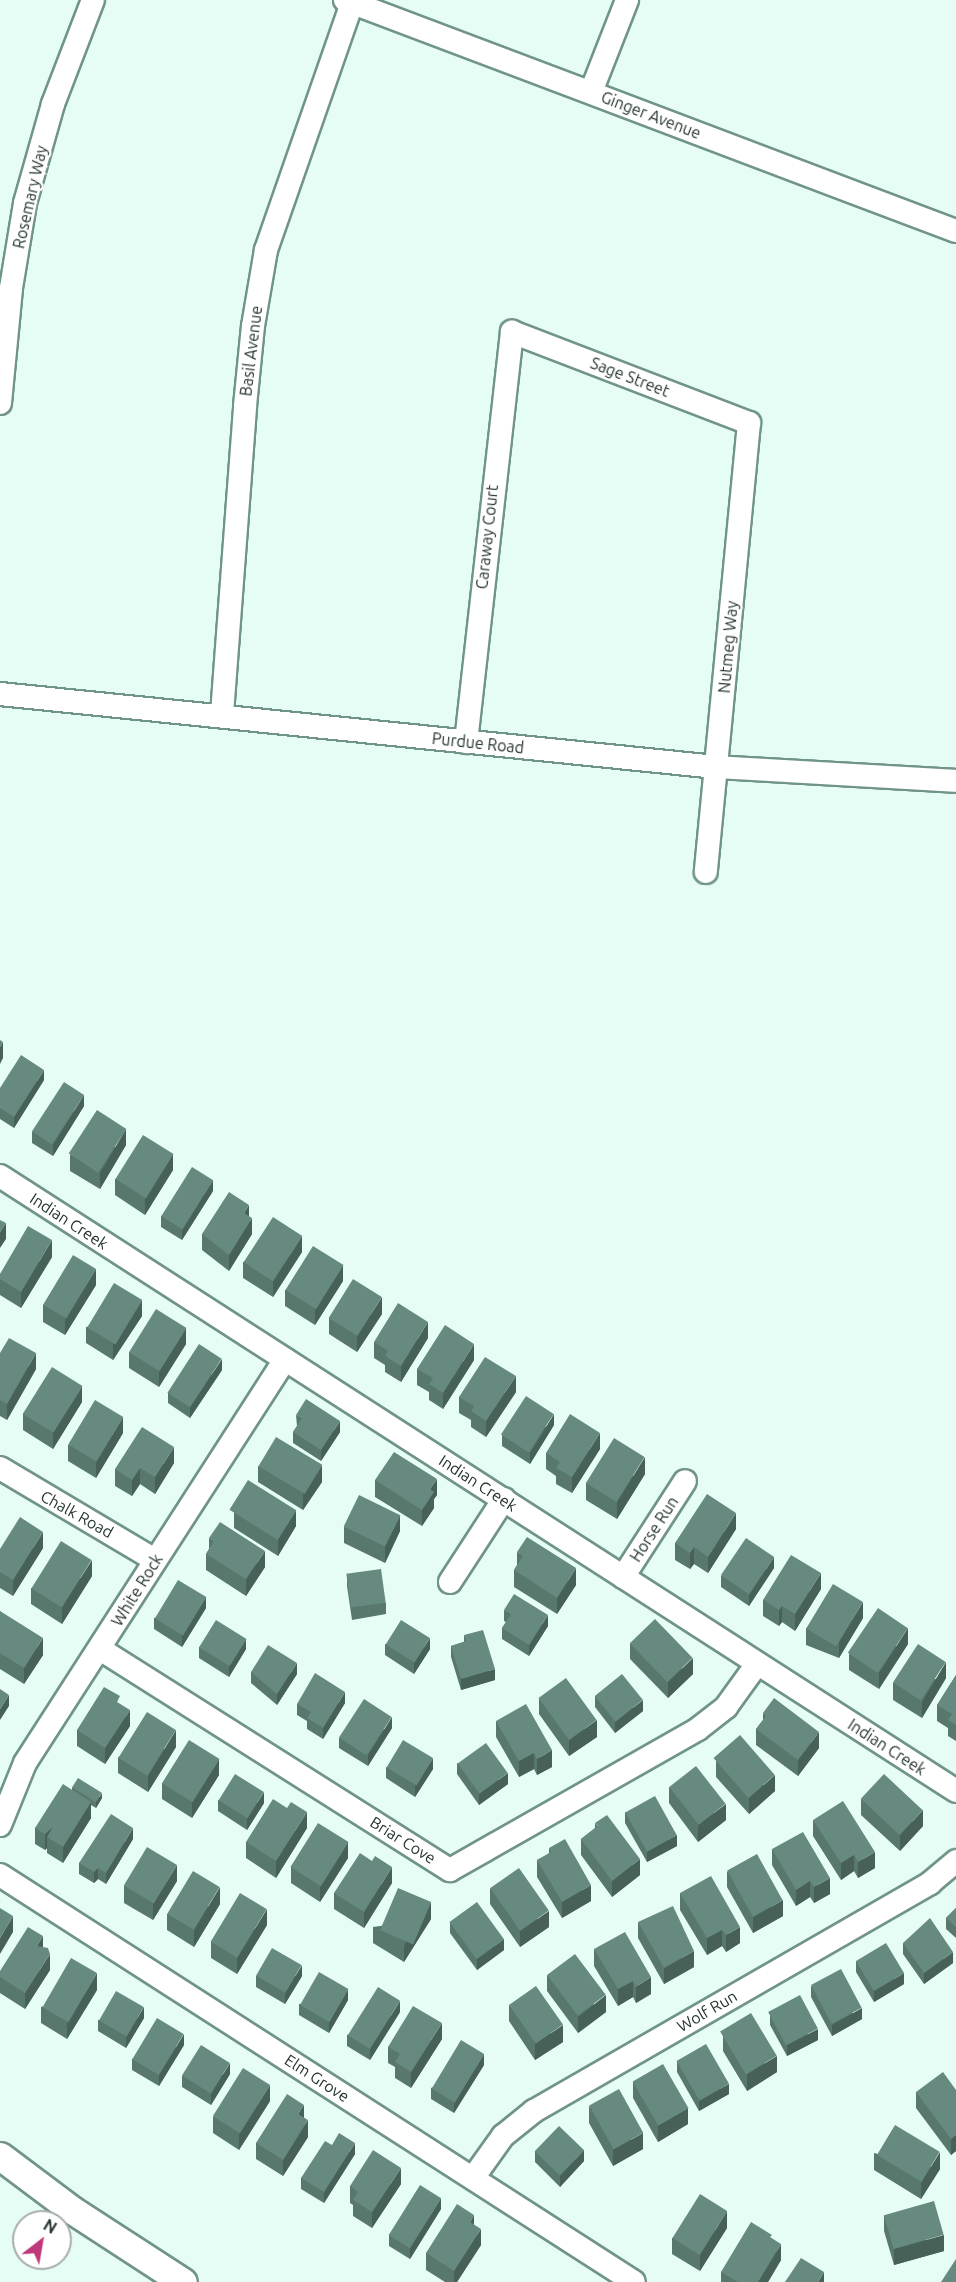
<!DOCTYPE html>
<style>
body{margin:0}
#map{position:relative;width:956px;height:2282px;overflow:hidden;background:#e6fdf6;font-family:Ubuntu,sans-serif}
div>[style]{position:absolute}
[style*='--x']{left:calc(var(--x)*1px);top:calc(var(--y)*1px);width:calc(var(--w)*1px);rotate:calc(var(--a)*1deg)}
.roads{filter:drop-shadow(2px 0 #70948a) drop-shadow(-2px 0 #70948a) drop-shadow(0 2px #70948a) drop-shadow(0 -2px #70948a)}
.minor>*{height:22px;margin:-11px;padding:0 11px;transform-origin:11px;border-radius:11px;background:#fff}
.tertiary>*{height:27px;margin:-13.5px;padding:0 13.5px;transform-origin:13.5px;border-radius:13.5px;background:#fff}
.wall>*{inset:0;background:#58776d}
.shaded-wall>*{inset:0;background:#476159}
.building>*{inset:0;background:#668a7f;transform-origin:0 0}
span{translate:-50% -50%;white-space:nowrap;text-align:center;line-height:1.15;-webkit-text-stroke:4.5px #fff;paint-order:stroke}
.street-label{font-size:16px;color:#253430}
.north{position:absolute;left:12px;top:2210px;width:60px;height:60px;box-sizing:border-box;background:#fff;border:2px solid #a8aeac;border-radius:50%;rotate:31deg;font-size:16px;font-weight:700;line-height:24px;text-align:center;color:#253430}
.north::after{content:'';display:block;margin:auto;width:21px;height:27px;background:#bf3879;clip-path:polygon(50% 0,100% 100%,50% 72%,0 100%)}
</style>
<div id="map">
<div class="roads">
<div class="minor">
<div style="--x:345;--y:0;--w:653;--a:20.71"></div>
<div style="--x:591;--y:92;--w:99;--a:-68.6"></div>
<div style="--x:0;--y:403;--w:116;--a:-84.5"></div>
<div style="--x:11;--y:288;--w:86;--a:-80.6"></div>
<div style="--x:25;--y:203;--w:103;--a:-74.2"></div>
<div style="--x:53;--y:104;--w:111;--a:-69"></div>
<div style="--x:0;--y:694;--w:720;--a:5.82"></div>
<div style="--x:716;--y:767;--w:240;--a:3.3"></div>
<div style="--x:222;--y:714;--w:309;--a:-85.7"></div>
<div style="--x:245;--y:406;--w:80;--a:-84.3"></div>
<div style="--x:253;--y:326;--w:77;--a:-80.3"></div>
<div style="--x:266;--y:250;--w:262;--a:-70.8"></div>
<div style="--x:466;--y:742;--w:413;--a:-83.6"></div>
<div style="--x:512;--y:332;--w:254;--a:21"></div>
<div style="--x:749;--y:423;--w:451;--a:95.5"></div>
<div style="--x:0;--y:1176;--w:1137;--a:32.75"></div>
<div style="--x:0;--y:1468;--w:180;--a:30.7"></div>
<div style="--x:623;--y:1577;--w:114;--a:-57.1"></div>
<div style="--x:450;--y:1582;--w:99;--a:-57"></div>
<div style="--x:100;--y:1649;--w:414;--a:32.3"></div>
<div style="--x:450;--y:1870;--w:285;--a:-29.6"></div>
<div style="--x:698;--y:1729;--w:36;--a:-38"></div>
<div style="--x:726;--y:1707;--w:53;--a:-54.2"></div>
<div style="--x:0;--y:1825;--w:67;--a:-68"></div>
<div style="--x:25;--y:1763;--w:480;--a:-57.2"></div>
<div style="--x:0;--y:1875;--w:753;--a:32.7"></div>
<div style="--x:473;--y:2178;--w:52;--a:-54.5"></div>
<div style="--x:503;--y:2136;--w:40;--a:-39"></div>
<div style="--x:534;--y:2111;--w:457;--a:-29.9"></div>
<div style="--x:930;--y:1883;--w:34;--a:-40"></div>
</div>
<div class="tertiary">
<div style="--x:0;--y:2156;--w:90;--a:36.9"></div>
<div style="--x:72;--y:2210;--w:132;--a:33"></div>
</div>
</div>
<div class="wall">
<div style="clip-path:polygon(44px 1080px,14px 1128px,0 1119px,0 1088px)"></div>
<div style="clip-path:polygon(84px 1106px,53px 1156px,32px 1143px,32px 1132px)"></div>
<div style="clip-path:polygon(126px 1145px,100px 1189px,70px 1171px,70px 1155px)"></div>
<div style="clip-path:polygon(173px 1170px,145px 1215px,115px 1195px,115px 1179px)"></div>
<div style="clip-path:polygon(213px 1191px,182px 1240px,161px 1227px,161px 1216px)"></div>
<div style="clip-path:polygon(249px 1216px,252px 1234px,229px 1271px,202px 1250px,202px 1234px)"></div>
<div style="clip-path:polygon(302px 1252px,273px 1297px,243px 1278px,243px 1262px)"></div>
<div style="clip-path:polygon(52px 1257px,21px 1308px,0 1295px,0 1274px)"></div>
<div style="clip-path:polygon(343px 1281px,315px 1325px,285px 1306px,285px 1290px)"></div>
<div style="clip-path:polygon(96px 1285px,65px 1335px,43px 1322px,43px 1305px)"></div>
<div style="clip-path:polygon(382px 1314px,357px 1352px,329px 1334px,329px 1318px)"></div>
<div style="clip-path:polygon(142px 1316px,113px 1360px,86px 1343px,86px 1327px)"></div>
<div style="clip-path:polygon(428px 1338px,401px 1382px,385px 1372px,385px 1365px,374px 1358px,374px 1342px)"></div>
<div style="clip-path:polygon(186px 1344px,159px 1387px,129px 1368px,129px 1352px)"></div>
<div style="clip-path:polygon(0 1353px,36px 1369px,7px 1420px,0 1416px)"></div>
<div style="clip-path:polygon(474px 1360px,443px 1409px,429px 1400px,429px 1392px,417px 1385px,417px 1369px)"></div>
<div style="clip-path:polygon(222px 1370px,190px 1418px,168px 1403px,168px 1393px)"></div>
<div style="clip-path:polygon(516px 1392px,486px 1437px,471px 1427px,471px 1420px,459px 1413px,459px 1397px)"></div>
<div style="clip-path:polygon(82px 1402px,53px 1449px,23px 1430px,23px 1414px)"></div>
<div style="clip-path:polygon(296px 1415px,340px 1432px,321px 1461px,293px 1443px,293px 1432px,297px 1426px)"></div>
<div style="clip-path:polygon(554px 1425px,530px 1464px,502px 1446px,502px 1435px)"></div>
<div style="clip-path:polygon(123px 1433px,96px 1478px,68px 1461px,68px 1445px)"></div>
<div style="clip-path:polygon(600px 1449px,572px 1493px,556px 1484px,556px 1476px,546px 1469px,546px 1453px)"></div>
<div style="clip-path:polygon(174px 1463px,155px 1494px,140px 1484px,132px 1496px,115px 1486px,115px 1469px)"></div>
<div style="clip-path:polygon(258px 1466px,322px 1482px,303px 1510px,258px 1482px)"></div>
<div style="clip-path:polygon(645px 1474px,617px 1519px,586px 1500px,586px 1483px)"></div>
<div style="clip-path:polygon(375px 1480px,437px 1495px,434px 1499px,434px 1508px,422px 1526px,375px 1497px)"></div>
<div style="clip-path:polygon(234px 1512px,296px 1526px,278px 1556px,234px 1528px)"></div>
<div style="clip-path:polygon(344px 1527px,400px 1531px,385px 1563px,344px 1543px)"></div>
<div style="clip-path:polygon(736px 1529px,708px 1573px,694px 1564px,690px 1569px,675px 1560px,675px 1543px)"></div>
<div style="clip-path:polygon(209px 1538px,265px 1567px,246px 1596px,206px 1570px,206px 1554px,209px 1549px)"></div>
<div style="clip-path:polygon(43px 1548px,13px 1596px,0 1588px,0 1549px)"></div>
<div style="clip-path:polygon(517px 1552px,576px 1585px,557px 1614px,514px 1587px,514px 1570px,517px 1565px)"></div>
<div style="clip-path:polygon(774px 1568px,749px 1606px,721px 1587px,721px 1576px)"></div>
<div style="clip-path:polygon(347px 1575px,386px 1603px,386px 1614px,352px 1620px,347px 1586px)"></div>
<div style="clip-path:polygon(92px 1576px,62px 1624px,31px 1604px,31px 1588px)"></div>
<div style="clip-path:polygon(821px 1589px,795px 1631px,782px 1622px,779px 1626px,763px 1616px,763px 1600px)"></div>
<div style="clip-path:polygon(206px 1608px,182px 1647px,154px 1629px,154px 1618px)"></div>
<div style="clip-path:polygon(504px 1610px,548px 1626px,529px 1656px,502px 1639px,502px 1628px,506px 1622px,504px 1621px)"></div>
<div style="clip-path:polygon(0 1611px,43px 1655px,24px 1684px,0 1669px)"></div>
<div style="clip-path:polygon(863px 1618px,839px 1658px,806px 1645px,806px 1628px)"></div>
<div style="clip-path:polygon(464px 1635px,495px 1680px,461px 1690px,451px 1657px,451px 1646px,464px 1642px)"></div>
<div style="clip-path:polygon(630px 1643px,693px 1674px,668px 1698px,630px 1659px)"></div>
<div style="clip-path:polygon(385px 1644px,430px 1649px,414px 1674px,385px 1655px)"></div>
<div style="clip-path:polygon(908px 1644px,879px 1689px,849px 1670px,849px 1654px)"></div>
<div style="clip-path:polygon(199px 1647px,246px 1649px,229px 1677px,199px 1658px)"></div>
<div style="clip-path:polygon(251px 1672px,297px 1674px,277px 1705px,251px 1683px)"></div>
<div style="clip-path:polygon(956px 1675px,956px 1741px,948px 1736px,948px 1728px,937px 1721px,937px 1705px)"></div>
<div style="clip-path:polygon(946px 1678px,922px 1718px,893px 1700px,893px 1683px)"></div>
<div style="clip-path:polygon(595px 1696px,643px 1711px,615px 1733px,595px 1707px)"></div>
<div style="clip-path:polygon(539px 1698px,597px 1737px,569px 1756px,539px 1714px)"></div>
<div style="clip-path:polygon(345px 1703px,323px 1739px,307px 1729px,307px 1721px,297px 1715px,297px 1704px)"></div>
<div style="clip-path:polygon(120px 1704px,130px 1726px,105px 1764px,77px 1746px,77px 1730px)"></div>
<div style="clip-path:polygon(763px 1713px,819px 1748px,798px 1776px,756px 1745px,756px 1729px,763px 1720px)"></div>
<div style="clip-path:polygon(496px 1721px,552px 1767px,537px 1775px,534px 1769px,519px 1777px,496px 1737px)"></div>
<div style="clip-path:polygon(392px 1728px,368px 1766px,339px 1748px,339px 1738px)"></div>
<div style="clip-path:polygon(176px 1747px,148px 1792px,118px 1773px,118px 1757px)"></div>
<div style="clip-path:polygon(716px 1761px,775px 1791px,749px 1814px,716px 1777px)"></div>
<div style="clip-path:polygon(457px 1763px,508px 1784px,479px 1805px,457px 1774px)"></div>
<div style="clip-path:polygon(386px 1767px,433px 1769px,415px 1797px,386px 1778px)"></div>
<div style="clip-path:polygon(219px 1775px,192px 1818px,162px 1799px,162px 1783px)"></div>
<div style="clip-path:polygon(72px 1787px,102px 1798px,96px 1808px,91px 1805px,91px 1818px,63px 1863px,47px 1853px,47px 1848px,45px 1850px,35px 1844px,35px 1828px,72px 1790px)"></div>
<div style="clip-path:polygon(669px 1787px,726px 1820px,698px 1842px,669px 1803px)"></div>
<div style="clip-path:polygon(861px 1799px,923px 1826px,900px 1851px,861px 1815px)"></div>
<div style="clip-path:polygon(218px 1800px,264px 1803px,247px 1830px,218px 1811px)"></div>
<div style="clip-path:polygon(625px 1812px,677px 1846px,647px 1862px,625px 1823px)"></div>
<div style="clip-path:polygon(813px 1820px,875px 1868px,858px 1878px,854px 1871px,841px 1880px,813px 1836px)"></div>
<div style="clip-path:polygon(595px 1823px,640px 1875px,612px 1897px,581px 1855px,581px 1839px,595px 1828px)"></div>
<div style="clip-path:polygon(307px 1828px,276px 1878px,246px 1858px,246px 1842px)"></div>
<div style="clip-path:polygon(133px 1839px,106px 1884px,98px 1879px,94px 1883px,79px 1874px,79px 1863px)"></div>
<div style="clip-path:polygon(549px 1848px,591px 1901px,562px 1918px,537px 1877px,537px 1860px,549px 1854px)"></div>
<div style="clip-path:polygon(772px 1849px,830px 1894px,814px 1903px,810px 1897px,796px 1906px,772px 1865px)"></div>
<div style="clip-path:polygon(348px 1858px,320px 1902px,291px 1883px,291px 1867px)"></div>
<div style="clip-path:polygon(727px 1871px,783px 1916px,753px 1933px,727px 1887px)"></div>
<div style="clip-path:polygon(177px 1881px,153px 1920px,124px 1903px,124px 1886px)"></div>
<div style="clip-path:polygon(392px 1883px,364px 1928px,334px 1909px,334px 1893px)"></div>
<div style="clip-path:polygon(490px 1888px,549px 1927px,520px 1947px,490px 1904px)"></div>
<div style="clip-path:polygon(680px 1893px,740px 1943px,726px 1952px,722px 1946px,707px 1955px,680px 1910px)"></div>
<div style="clip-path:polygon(220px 1904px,194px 1947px,167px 1930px,167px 1914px)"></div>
<div style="clip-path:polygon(956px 1908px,956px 1938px,946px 1929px,946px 1918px)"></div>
<div style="clip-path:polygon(431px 1919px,404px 1962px,373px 1943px,373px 1927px)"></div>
<div style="clip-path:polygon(450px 1922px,504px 1950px,477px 1970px,450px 1933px)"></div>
<div style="clip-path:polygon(638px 1922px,694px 1967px,664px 1984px,638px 1938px)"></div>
<div style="clip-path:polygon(267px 1925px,237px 1974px,211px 1958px,211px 1942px)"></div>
<div style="clip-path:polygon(903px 1943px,953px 1963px,924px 1984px,903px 1954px)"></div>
<div style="clip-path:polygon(594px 1949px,651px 1994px,636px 2003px,633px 1997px,618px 2006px,594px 1966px)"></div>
<div style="clip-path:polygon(856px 1961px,904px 1984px,874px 2002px,856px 1972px)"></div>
<div style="clip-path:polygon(50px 1970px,25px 2009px,0 1993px,0 1971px)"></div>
<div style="clip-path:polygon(547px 1975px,606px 2012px,578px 2033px,547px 1991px)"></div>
<div style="clip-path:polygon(256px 1976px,302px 1976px,285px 2004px,256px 1987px)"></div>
<div style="clip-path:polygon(811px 1986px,862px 2019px,832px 2036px,811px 1997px)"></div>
<div style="clip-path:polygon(97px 1990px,67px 2039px,41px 2023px,41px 2007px)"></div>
<div style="clip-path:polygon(348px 2000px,329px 2033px,299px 2015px,299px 2004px)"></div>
<div style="clip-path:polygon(509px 2005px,563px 2042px,535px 2060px,509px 2021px)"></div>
<div style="clip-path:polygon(400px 2012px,370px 2060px,347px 2046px,347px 2035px)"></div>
<div style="clip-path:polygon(770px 2014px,818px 2040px,787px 2056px,770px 2025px)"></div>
<div style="clip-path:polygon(144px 2018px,126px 2048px,98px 2031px,98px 2020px)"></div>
<div style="clip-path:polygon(723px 2035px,777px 2072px,747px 2091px,723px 2051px)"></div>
<div style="clip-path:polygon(442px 2039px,411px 2088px,395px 2078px,395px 2067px,388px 2063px,388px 2047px)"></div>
<div style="clip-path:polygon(184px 2045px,159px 2086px,132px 2070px,132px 2059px)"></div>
<div style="clip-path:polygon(677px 2061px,729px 2094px,699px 2111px,677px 2072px)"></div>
<div style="clip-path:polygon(484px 2065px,454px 2113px,431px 2099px,431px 2088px)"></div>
<div style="clip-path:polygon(230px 2074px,211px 2105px,182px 2087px,182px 2076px)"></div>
<div style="clip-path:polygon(633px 2082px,688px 2124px,658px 2142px,633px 2098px)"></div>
<div style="clip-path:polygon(956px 2090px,956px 2151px,951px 2155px,916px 2108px,916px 2092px)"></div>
<div style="clip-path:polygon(270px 2101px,239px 2150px,213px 2133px,213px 2117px)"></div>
<div style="clip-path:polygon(589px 2106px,643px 2149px,613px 2166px,589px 2123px)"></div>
<div style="clip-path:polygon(304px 2118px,308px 2137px,283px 2176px,256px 2159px,256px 2143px)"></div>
<div style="clip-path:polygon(332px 2145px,355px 2154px,324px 2203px,301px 2189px,301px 2178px)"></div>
<div style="clip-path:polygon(535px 2151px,584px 2161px,560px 2187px,535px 2162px)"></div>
<div style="clip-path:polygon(874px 2153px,940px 2169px,921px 2199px,874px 2170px)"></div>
<div style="clip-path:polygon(401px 2184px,372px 2228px,353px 2216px,353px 2205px,350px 2203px,350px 2186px)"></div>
<div style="clip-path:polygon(441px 2209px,410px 2259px,389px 2246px,389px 2235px)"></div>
<div style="clip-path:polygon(884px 2215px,944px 2251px,894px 2265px,884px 2231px)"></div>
<div style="clip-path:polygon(474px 2225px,481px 2245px,457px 2282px,445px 2282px,426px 2270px,426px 2253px)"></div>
<div style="clip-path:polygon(727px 2228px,700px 2271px,672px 2254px,672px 2238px)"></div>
<div style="clip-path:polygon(772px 2239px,781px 2260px,768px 2282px,721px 2282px,721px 2272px)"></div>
</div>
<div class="shaded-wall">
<div style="clip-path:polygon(3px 1042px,3px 1058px,0 1064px,0 1047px)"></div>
<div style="clip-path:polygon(44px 1070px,44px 1080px,14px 1128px,14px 1117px)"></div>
<div style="clip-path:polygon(84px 1095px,84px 1106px,53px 1156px,53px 1145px)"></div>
<div style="clip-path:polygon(126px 1129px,126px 1145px,100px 1189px,100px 1173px)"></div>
<div style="clip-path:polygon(173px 1154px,173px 1170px,145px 1215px,145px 1198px)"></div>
<div style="clip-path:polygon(213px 1180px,213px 1191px,182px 1240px,182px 1229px)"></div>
<div style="clip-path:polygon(249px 1205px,249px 1221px,244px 1213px)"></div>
<div style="clip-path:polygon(252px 1218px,252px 1234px,229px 1271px,229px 1255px)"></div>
<div style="clip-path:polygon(6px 1223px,6px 1239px,0 1248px,0 1232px)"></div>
<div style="clip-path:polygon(302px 1236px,302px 1252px,273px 1297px,273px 1281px)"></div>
<div style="clip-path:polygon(52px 1240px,52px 1257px,21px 1308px,21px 1292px)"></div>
<div style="clip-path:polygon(343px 1265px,343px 1281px,315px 1325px,315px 1309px)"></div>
<div style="clip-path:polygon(96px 1269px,96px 1285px,65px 1335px,65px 1319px)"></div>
<div style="clip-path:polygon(382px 1297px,382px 1314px,357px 1352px,357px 1336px)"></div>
<div style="clip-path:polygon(142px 1300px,142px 1316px,113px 1360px,113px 1344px)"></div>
<div style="clip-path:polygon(428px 1322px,428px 1338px,401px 1382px,401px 1366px)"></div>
<div style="clip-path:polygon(186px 1328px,186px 1344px,159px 1387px,159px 1371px)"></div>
<div style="clip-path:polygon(474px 1344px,474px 1360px,443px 1409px,443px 1393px)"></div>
<div style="clip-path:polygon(36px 1353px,36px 1369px,7px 1420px,7px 1404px)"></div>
<div style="clip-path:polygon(222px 1359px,222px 1370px,190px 1418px,190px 1407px)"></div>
<div style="clip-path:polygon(516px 1376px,516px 1392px,486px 1437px,486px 1421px)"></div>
<div style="clip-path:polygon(82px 1386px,82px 1402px,53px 1449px,53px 1433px)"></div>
<div style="clip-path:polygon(554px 1414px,554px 1425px,530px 1464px,530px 1453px)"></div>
<div style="clip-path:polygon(123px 1417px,123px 1433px,96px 1478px,96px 1462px)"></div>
<div style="clip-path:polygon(340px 1421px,340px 1432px,321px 1461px,321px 1450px)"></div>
<div style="clip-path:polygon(600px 1433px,600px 1449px,572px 1493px,572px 1477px)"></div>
<div style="clip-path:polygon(174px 1447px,174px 1463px,155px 1494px,155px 1477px)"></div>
<div style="clip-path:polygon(645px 1457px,645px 1474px,617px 1519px,617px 1502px)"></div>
<div style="clip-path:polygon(322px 1465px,322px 1482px,303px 1510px,303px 1494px)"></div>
<div style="clip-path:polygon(140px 1468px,140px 1484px,132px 1496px,132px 1480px)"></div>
<div style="clip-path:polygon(437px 1479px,437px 1495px,434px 1499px,434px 1508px,422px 1526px,422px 1510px,430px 1489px)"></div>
<div style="clip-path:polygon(296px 1510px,296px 1526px,278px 1556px,278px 1539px)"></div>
<div style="clip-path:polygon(736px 1513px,736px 1529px,708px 1573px,708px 1557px)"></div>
<div style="clip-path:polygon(400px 1515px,400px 1531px,385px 1563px,385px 1546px)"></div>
<div style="clip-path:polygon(43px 1532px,43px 1548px,13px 1596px,13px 1580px)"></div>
<div style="clip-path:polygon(694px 1547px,694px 1564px,690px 1569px,690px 1553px)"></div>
<div style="clip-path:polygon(265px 1551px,265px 1567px,246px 1596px,246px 1579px)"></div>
<div style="clip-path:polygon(774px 1557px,774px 1568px,749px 1606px,749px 1595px)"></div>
<div style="clip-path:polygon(92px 1560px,92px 1576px,62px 1624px,62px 1607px)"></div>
<div style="clip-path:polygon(576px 1568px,576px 1585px,557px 1614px,557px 1598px)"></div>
<div style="clip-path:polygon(821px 1573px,821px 1589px,795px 1631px,795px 1614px)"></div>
<div style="clip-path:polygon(206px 1597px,206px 1608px,182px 1647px,182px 1636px)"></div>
<div style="clip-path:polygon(863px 1602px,863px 1618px,839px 1658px,839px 1641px)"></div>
<div style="clip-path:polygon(782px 1606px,782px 1622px,779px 1626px,779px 1610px)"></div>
<div style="clip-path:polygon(548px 1615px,548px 1626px,529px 1656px,529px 1645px)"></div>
<div style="clip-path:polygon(908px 1628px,908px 1644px,879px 1689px,879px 1673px)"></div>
<div style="clip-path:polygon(43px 1638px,43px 1655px,24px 1684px,24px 1668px)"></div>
<div style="clip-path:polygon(430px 1638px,430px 1649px,414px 1674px,414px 1663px)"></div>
<div style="clip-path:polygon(246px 1639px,246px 1649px,229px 1677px,229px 1666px)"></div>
<div style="clip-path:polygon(693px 1658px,693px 1674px,668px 1698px,668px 1682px)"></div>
<div style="clip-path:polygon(946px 1662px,946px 1678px,922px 1718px,922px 1702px)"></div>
<div style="clip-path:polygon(297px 1663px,297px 1674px,277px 1705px,277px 1694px)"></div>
<div style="clip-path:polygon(495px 1669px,495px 1680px,461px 1690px,461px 1679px)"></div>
<div style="clip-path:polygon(345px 1692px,345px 1703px,323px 1739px,323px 1728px)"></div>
<div style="clip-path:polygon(9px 1695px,9px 1706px,0 1720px,0 1709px)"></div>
<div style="clip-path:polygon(643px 1700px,643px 1711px,615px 1733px,615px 1722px)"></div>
<div style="clip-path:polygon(130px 1710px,130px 1726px,105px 1764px,105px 1748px)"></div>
<div style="clip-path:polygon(392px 1717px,392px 1728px,368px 1766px,368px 1755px)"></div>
<div style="clip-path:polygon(597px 1720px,597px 1737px,569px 1756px,569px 1740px)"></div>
<div style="clip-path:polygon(176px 1730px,176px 1747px,148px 1792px,148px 1776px)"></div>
<div style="clip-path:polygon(819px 1732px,819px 1748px,798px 1776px,798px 1760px)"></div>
<div style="clip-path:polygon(552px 1750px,552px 1767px,537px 1775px,537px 1759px)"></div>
<div style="clip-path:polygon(534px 1753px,534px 1769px,519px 1777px,519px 1761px)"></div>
<div style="clip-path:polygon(433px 1758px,433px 1769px,415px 1797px,415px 1786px)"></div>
<div style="clip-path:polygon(219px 1759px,219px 1775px,192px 1818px,192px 1802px)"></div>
<div style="clip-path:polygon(508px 1773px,508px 1784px,479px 1805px,479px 1794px)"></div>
<div style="clip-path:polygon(775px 1775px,775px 1791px,749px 1814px,749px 1798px)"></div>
<div style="clip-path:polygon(264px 1792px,264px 1803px,247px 1830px,247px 1819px)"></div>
<div style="clip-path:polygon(102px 1793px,102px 1798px,96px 1808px,96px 1802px)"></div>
<div style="clip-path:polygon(91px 1802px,91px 1818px,63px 1863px,63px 1847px)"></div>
<div style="clip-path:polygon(726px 1804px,726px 1820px,698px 1842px,698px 1825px)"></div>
<div style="clip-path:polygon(923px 1810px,923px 1826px,900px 1851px,900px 1835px)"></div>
<div style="clip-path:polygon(307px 1812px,307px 1828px,276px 1878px,276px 1861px)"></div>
<div style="clip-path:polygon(53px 1827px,47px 1837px,47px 1848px,45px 1850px,45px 1834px)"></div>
<div style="clip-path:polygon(133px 1828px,133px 1839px,106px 1884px,106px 1873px)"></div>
<div style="clip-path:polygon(677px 1835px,677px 1846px,647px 1862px,647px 1851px)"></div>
<div style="clip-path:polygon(348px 1842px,348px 1858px,320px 1902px,320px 1886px)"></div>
<div style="clip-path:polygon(875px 1852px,875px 1868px,858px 1878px,858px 1862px)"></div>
<div style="clip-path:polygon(854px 1855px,854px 1871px,841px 1880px,841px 1863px)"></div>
<div style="clip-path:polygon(640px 1859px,640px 1875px,612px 1897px,612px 1881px)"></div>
<div style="clip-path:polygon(177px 1865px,177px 1881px,153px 1920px,153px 1904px)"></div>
<div style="clip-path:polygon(392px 1867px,392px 1883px,364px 1928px,364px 1912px)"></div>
<div style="clip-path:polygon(98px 1868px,98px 1879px,94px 1883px,94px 1872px)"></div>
<div style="clip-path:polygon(830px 1878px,830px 1894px,814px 1903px,814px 1887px)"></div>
<div style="clip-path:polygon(810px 1881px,810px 1897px,796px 1906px,796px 1890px)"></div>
<div style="clip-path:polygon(591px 1885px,591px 1901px,562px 1918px,562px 1902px)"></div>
<div style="clip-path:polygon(220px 1887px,220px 1904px,194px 1947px,194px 1930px)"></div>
<div style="clip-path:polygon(783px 1900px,783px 1916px,753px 1933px,753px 1917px)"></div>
<div style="clip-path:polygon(431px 1902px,431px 1919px,404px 1962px,404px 1946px)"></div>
<div style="clip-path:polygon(267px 1909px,267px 1925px,237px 1974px,237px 1958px)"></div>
<div style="clip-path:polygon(549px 1911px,549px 1927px,520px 1947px,520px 1931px)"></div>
<div style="clip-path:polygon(13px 1916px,13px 1932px,0 1954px,0 1938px)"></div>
<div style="clip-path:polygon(740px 1927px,740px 1943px,726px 1952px,726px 1935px)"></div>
<div style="clip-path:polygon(722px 1930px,722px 1946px,707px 1955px,707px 1938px)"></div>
<div style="clip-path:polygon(43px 1936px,43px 1952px,37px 1946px)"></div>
<div style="clip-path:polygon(504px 1939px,504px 1950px,477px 1970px,477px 1959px)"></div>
<div style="clip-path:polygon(694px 1951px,694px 1967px,664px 1984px,664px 1968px)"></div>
<div style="clip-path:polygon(953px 1952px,953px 1963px,924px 1984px,924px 1973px)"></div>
<div style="clip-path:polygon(50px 1954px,50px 1970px,25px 2009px,25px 1993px)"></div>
<div style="clip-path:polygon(302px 1965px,302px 1976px,285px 2004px,285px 1993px)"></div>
<div style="clip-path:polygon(97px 1973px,97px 1990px,67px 2039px,67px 2023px)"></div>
<div style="clip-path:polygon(904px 1973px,904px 1984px,874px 2002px,874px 1991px)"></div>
<div style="clip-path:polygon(651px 1977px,651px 1994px,636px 2003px,636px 1987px)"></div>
<div style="clip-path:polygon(633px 1981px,633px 1997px,618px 2006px,618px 1989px)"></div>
<div style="clip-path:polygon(348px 1989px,348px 2000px,329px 2033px,329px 2022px)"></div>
<div style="clip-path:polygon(606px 1995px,606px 2012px,578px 2033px,578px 2017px)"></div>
<div style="clip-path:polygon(400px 2001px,400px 2012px,370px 2060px,370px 2049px)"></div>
<div style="clip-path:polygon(144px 2007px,144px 2018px,126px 2048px,126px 2037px)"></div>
<div style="clip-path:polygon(862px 2008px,862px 2019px,832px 2036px,832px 2025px)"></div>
<div style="clip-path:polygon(442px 2023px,442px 2039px,411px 2088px,411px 2072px)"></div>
<div style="clip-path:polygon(563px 2025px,563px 2042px,535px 2060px,535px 2044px)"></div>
<div style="clip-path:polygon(818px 2029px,818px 2040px,787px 2056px,787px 2045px)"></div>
<div style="clip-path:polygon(184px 2034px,184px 2045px,159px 2086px,159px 2075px)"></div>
<div style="clip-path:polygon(484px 2054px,484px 2065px,454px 2113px,454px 2102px)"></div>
<div style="clip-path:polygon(777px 2056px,777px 2072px,747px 2091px,747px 2074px)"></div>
<div style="clip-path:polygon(230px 2063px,230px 2074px,211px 2105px,211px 2094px)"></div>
<div style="clip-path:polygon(729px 2084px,729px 2094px,699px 2111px,699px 2100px)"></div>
<div style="clip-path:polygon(270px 2085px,270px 2101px,239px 2150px,239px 2134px)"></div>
<div style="clip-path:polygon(304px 2105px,304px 2121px,298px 2114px)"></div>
<div style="clip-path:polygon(688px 2108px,688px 2124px,658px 2142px,658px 2125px)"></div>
<div style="clip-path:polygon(308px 2120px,308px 2137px,283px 2176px,283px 2160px)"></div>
<div style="clip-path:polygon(643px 2133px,643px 2149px,613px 2166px,613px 2150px)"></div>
<div style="clip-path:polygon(956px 2135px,956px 2151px,951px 2155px,951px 2139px)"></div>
<div style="clip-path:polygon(355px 2143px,355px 2154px,324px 2203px,324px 2192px)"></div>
<div style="clip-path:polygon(584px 2150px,584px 2161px,560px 2187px,560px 2176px)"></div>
<div style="clip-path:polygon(940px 2152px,940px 2169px,921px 2199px,921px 2183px)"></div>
<div style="clip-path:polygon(401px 2168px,401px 2184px,372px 2228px,372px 2212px)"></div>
<div style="clip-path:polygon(441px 2198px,441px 2209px,410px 2259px,410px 2248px)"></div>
<div style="clip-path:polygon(727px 2211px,727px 2228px,700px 2271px,700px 2255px)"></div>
<div style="clip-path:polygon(474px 2215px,474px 2231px,470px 2222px)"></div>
<div style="clip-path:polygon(481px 2229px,481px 2245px,457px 2282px,454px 2282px,454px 2271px)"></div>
<div style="clip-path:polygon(944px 2235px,944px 2251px,894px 2265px,894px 2249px)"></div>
<div style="clip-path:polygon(781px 2244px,781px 2260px,768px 2282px,758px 2282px)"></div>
<div style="clip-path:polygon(824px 2272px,824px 2282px,818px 2282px)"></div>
</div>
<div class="building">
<div style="clip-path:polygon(0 1040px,3px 1042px,0 1047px)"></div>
<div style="clip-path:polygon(21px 1055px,44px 1070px,14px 1117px,0 1108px,0 1088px)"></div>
<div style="left:64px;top:1082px;width:24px;height:59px;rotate:33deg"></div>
<div style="left:97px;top:1110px;width:35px;height:52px;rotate:33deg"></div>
<div style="left:143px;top:1135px;width:36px;height:52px;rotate:32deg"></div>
<div style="left:192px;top:1167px;width:25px;height:58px;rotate:32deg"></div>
<div style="clip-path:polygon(229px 1192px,249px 1205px,244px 1213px,252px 1218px,229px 1255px,202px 1234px)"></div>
<div style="left:273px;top:1217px;width:35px;height:54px;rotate:33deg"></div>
<div style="clip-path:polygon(0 1220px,6px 1223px,0 1232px)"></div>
<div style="clip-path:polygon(28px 1226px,52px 1240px,21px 1292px,0 1279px,0 1274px)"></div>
<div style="left:313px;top:1246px;width:36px;height:52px;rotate:32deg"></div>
<div style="left:73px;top:1255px;width:27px;height:58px;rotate:31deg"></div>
<div style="left:353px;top:1279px;width:34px;height:46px;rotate:32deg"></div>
<div style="left:114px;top:1283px;width:33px;height:52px;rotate:31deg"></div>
<div style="clip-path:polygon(398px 1303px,428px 1322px,401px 1366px,385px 1356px,388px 1351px,374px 1342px)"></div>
<div style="left:156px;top:1309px;width:36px;height:51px;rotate:32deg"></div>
<div style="clip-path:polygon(445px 1325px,474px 1344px,443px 1393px,429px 1384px,433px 1378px,417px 1369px)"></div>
<div style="clip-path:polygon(9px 1338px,36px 1353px,7px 1404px,0 1400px,0 1353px)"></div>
<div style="left:199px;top:1344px;width:27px;height:58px;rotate:33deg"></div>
<div style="clip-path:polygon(485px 1357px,516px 1376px,486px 1421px,471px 1411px,474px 1406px,459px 1397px)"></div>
<div style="left:52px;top:1367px;width:36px;height:55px;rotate:32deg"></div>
<div style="left:526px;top:1396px;width:33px;height:46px;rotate:33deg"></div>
<div style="clip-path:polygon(306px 1399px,340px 1421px,321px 1450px,293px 1432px,302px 1418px,296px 1415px)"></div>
<div style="left:95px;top:1400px;width:33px;height:52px;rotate:31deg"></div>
<div style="clip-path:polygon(570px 1414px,600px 1433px,572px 1477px,556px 1468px,560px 1462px,546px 1453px)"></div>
<div style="clip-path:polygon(142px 1427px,174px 1447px,155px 1477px,140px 1468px,132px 1480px,115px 1469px)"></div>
<div style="left:276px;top:1437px;width:54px;height:34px;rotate:31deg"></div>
<div style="left:614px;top:1438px;width:36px;height:53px;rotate:32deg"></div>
<div style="clip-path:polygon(394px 1452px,437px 1479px,430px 1489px,434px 1492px,422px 1510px,375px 1480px)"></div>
<div style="left:248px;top:1480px;width:57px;height:35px;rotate:32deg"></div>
<div style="clip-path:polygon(707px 1494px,736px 1513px,708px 1557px,694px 1547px,690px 1553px,675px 1543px)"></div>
<div style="left:359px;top:1495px;width:46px;height:35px;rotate:26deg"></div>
<div style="clip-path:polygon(20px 1517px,43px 1532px,13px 1580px,0 1572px,0 1549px)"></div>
<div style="clip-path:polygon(220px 1522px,265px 1551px,246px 1579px,206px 1554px,214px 1541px,209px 1538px)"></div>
<div style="clip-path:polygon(527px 1537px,576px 1568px,557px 1598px,514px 1570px,523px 1556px,517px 1552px)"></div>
<div style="left:746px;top:1538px;width:34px;height:45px;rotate:34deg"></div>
<div style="left:61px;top:1541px;width:36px;height:56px;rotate:32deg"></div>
<div style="clip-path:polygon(791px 1555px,821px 1573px,795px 1614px,782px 1606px,779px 1610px,763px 1600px)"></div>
<div style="left:381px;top:1569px;width:34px;height:35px;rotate:82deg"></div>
<div style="left:178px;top:1580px;width:33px;height:45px;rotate:31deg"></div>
<div style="left:833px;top:1584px;width:35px;height:52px;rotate:31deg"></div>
<div style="clip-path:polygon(514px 1594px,548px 1615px,529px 1645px,502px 1628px,511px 1614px,504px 1610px)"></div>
<div style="left:878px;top:1608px;width:36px;height:54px;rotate:34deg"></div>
<div style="clip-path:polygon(0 1611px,43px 1638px,24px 1668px,0 1653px)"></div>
<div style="left:655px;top:1619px;width:54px;height:35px;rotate:46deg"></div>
<div style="left:216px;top:1620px;width:36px;height:32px;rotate:32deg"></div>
<div style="left:401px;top:1620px;width:34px;height:29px;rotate:32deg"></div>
<div style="clip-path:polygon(483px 1630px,495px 1669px,461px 1679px,451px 1646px,466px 1641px,464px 1635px)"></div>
<div style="left:918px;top:1644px;width:33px;height:46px;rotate:33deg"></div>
<div style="clip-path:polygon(268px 1645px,297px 1663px,277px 1694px,251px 1672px)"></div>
<div style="clip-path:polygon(315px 1673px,345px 1692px,323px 1728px,307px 1718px,311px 1712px,297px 1704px)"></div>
<div style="left:622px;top:1674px;width:33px;height:35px;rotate:51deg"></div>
<div style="clip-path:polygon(956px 1675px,956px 1725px,948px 1720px,952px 1714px,937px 1705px)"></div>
<div style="left:566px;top:1678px;width:52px;height:34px;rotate:54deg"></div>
<div style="clip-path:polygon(104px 1687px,120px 1696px,117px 1702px,130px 1710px,105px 1748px,77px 1730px)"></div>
<div style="clip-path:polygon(0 1689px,9px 1695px,0 1709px)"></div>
<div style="clip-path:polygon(774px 1698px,819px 1732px,798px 1760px,756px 1729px,766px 1716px,763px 1713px)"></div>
<div style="left:364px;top:1699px;width:33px;height:46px;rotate:33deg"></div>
<div style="clip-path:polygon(526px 1704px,552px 1750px,537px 1759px,534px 1753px,519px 1761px,496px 1721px)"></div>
<div style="left:147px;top:1712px;width:34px;height:54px;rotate:32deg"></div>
<div style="left:740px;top:1735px;width:53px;height:35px;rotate:49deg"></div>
<div style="left:189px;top:1740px;width:36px;height:51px;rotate:32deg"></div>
<div style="left:403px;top:1740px;width:35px;height:32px;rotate:31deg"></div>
<div style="left:486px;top:1743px;width:37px;height:35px;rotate:54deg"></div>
<div style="left:696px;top:1766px;width:48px;height:34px;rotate:52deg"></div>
<div style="left:235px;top:1774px;width:34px;height:31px;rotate:32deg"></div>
<div style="left:884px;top:1774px;width:53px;height:34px;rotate:43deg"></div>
<div style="left:78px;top:1778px;width:28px;height:11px;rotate:32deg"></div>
<div style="clip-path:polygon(63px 1784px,91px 1802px,63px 1847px,47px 1837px,53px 1827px,45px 1834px,35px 1828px)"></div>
<div style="left:655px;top:1796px;width:45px;height:34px;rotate:61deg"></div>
<div style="clip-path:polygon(273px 1799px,287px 1808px,291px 1802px,307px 1812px,276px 1861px,246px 1842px)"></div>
<div style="clip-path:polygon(843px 1801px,875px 1852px,858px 1862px,854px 1855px,841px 1863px,813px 1820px)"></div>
<div style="clip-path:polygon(111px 1814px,133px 1828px,106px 1873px,98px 1868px,94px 1872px,79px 1863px)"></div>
<div style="clip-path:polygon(607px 1815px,640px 1859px,612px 1881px,581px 1839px,598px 1826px,595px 1823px)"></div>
<div style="left:318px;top:1823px;width:36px;height:52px;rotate:32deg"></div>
<div style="clip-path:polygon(803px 1832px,830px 1878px,814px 1887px,810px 1881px,796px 1890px,772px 1849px)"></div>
<div style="clip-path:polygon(565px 1839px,591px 1885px,562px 1902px,537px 1860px,551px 1852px,549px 1848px)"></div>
<div style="left:147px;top:1847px;width:35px;height:45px;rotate:31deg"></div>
<div style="clip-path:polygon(360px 1853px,372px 1861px,375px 1856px,392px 1867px,364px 1912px,334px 1893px)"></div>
<div style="left:757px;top:1854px;width:53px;height:34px;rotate:61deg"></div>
<div style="left:519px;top:1868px;width:52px;height:35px;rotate:55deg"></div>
<div style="left:193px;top:1871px;width:31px;height:50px;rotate:31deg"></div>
<div style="clip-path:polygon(711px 1876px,740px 1927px,726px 1935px,722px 1930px,707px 1938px,680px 1893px)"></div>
<div style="left:398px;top:1888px;width:36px;height:46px;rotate:23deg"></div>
<div style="left:240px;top:1893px;width:31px;height:57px;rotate:31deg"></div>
<div style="left:477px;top:1902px;width:46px;height:34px;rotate:54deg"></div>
<div style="clip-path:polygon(673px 1906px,694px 1951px,664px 1968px,638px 1922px)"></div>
<div style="clip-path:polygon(0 1908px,13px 1916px,0 1938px)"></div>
<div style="clip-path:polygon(956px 1908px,956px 1927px,946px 1918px)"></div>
<div style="clip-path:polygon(930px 1918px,953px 1952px,924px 1973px,903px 1943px)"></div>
<div style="clip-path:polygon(28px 1927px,43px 1936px,37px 1946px,48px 1948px,50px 1954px,25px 1993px,0 1977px,0 1971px)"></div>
<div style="clip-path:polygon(625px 1932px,651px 1977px,636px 1987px,633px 1981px,618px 1989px,594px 1949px)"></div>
<div style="left:886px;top:1943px;width:35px;height:35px;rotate:59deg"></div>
<div style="left:272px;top:1948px;width:34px;height:32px;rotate:30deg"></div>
<div style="left:575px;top:1954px;width:51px;height:35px;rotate:53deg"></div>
<div style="left:71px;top:1958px;width:30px;height:57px;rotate:30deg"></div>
<div style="left:841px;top:1969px;width:44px;height:34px;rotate:62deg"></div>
<div style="left:319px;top:1972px;width:34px;height:38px;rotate:30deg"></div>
<div style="left:536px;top:1986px;width:47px;height:33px;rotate:55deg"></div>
<div style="left:378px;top:1987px;width:26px;height:57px;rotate:32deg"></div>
<div style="left:116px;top:1991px;width:32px;height:34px;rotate:30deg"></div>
<div style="left:800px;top:1995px;width:38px;height:36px;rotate:62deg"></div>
<div style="clip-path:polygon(413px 2006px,442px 2023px,411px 2072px,395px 2062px,400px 2054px,388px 2047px)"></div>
<div style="left:751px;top:2013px;width:50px;height:36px;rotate:59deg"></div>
<div style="left:157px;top:2018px;width:31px;height:48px;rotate:31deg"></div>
<div style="left:461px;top:2040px;width:27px;height:57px;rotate:31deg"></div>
<div style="left:706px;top:2044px;width:46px;height:34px;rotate:60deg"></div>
<div style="left:201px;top:2045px;width:34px;height:36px;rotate:32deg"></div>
<div style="left:663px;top:2064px;width:51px;height:35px;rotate:60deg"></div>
<div style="left:243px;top:2068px;width:32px;height:57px;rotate:32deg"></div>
<div style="clip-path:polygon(943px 2072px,956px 2090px,956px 2135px,951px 2139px,916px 2092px)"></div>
<div style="left:619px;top:2089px;width:50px;height:34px;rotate:61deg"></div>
<div style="clip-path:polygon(287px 2094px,304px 2105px,298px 2114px,308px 2120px,283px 2160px,256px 2143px)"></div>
<div style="left:895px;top:2125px;width:52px;height:35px;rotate:31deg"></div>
<div style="left:559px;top:2126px;width:35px;height:35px;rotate:44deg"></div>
<div style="clip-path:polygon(339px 2133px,355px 2143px,324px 2192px,301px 2178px,325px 2141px,332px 2145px)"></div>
<div style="clip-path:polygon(373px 2150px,401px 2168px,372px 2212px,353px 2200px,358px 2192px,350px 2186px)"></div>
<div style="left:420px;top:2185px;width:25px;height:59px;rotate:32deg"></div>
<div style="left:700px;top:2194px;width:32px;height:52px;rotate:32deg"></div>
<div style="left:934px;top:2201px;width:35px;height:52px;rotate:74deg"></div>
<div style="clip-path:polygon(457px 2204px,474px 2215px,470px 2222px,481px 2229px,454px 2271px,426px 2253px)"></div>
<div style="clip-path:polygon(751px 2222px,772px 2235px,770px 2237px,781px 2244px,758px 2282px,738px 2282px,721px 2272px)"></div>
<div style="clip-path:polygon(801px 2258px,824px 2272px,818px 2282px,785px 2282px)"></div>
<div style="clip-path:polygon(956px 2259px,956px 2282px,941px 2282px)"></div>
</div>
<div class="street-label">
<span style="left:651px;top:115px;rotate:21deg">Ginger Avenue</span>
<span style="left:30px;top:197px;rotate:-77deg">Rosemary Way</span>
<span style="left:251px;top:351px;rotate:-83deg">Basil Avenue</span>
<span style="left:630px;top:377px;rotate:21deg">Sage Street</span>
<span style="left:487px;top:537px;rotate:-84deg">Caraway Court</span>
<span style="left:728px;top:647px;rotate:-85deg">Nutmeg Way</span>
<span style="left:478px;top:743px;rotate:6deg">Purdue Road</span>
<span style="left:69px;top:1221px;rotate:33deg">Indian Creek</span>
<span style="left:478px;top:1483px;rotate:33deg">Indian Creek</span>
<span style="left:77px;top:1514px;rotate:29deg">Chalk Road</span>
<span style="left:654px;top:1529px;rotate:-57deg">Horse Run</span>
<span style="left:137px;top:1590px;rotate:-58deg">White Rock</span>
<span style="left:887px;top:1747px;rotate:33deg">Indian Creek</span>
<span style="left:403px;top:1840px;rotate:32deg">Briar Cove</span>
<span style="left:707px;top:2011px;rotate:-30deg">Wolf Run</span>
<span style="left:317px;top:2078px;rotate:33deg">Elm Grove</span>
</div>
<div class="north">N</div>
</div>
